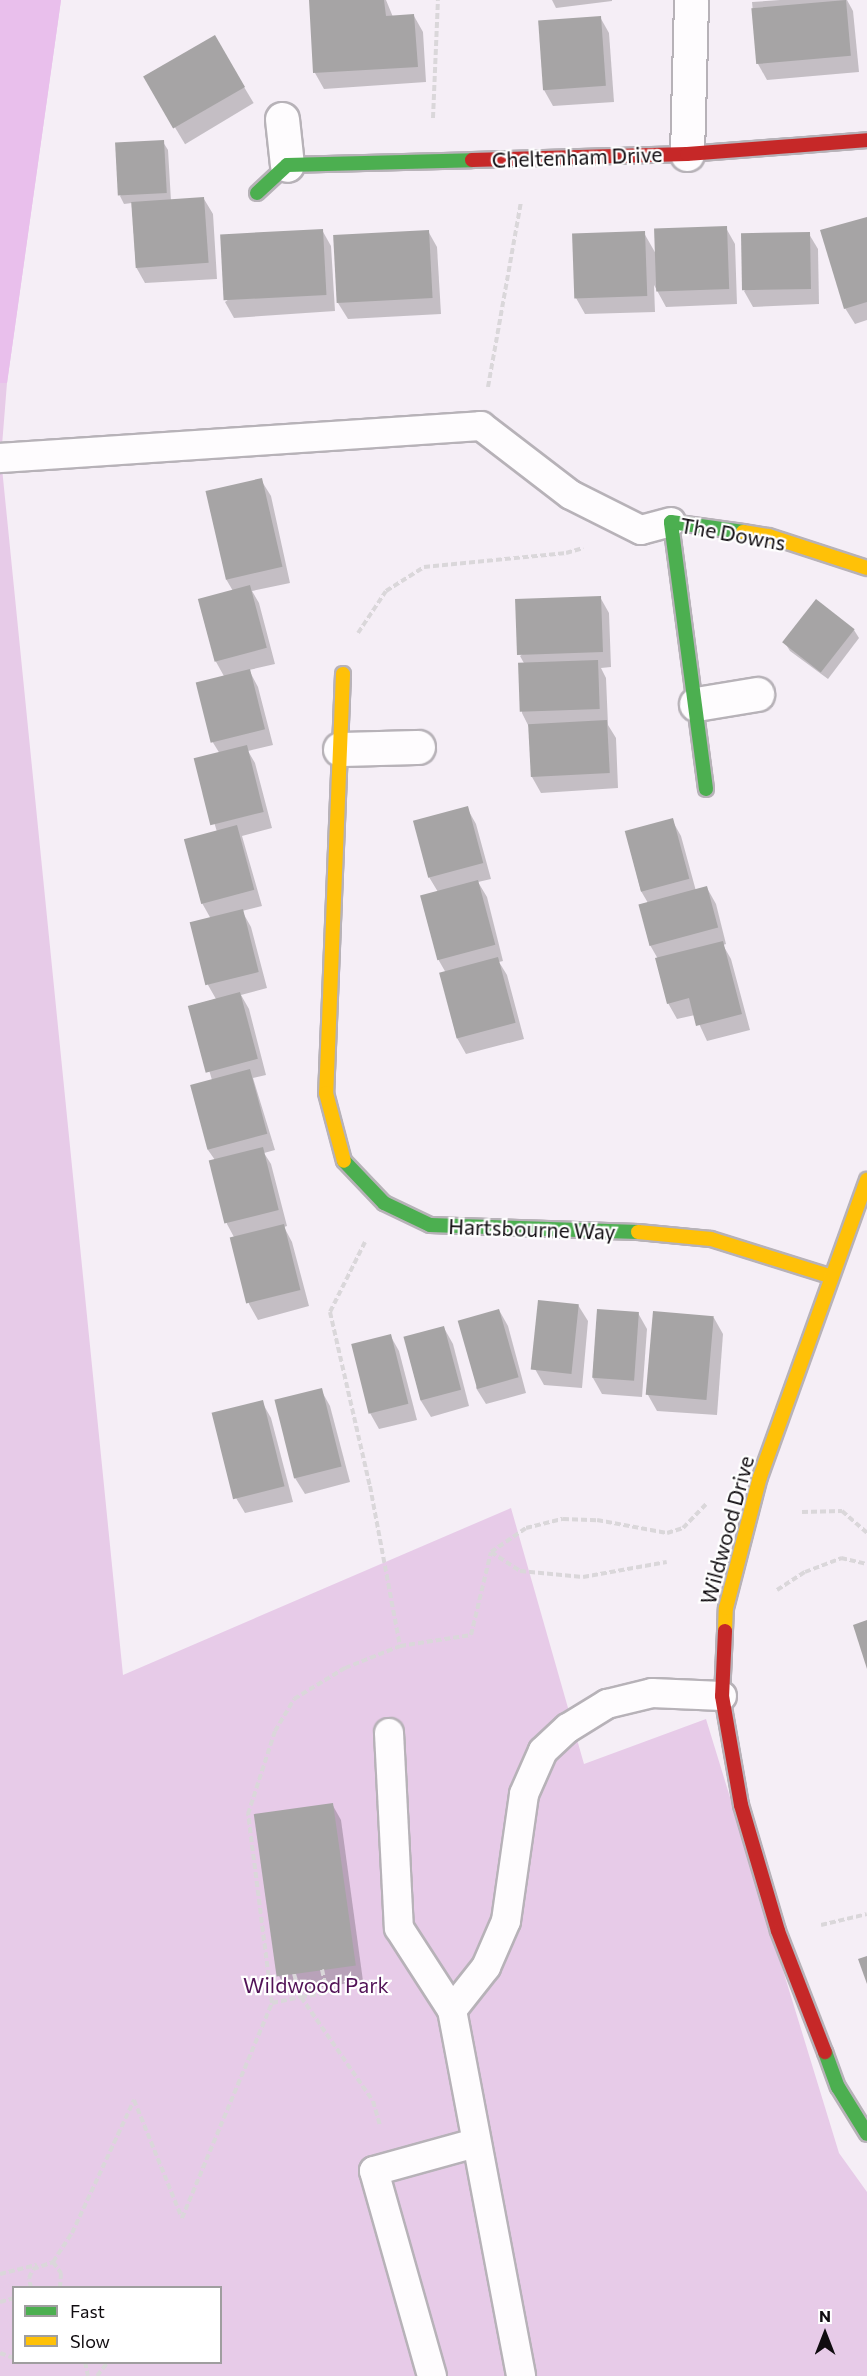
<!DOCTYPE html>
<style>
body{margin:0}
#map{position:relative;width:867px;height:2376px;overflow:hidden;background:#f5eef6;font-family:Commissioner,sans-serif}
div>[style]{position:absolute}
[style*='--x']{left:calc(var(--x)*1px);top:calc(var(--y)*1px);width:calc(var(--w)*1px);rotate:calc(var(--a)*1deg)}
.green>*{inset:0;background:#e7cbe8}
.forest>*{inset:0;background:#e9bfec}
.shadow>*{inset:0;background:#0003;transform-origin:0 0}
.building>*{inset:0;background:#a6a4a5;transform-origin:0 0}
.path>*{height:4px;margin-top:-2px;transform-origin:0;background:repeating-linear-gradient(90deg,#dad7da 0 6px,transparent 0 9px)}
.roads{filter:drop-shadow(2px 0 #b7b2b8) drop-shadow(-2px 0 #b7b2b8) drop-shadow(0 2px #b7b2b8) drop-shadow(0 -2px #b7b2b8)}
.lane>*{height:28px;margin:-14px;padding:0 14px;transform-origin:14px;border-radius:14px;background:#fefcfe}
.street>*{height:33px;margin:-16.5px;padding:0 16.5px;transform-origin:16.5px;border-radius:16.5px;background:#fefcfe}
.fast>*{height:14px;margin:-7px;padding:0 7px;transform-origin:7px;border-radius:7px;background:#4caf50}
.slow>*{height:14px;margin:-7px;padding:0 7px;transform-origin:7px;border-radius:7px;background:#ffc107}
.jam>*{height:14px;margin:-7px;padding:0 7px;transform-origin:7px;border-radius:7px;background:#c62828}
span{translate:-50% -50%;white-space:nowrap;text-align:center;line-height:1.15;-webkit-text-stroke:4.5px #fff;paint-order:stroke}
.street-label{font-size:21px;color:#100c10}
.park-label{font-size:21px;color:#521357}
.legend{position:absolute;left:12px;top:2286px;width:210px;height:78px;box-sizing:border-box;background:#fff;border:2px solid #9f9e9f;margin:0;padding:8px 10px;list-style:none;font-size:18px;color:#100c10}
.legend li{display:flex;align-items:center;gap:12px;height:30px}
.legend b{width:30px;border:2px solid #9f9e9f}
.north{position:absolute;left:795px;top:2304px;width:60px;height:60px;-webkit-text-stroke:4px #fff;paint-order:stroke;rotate:0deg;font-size:16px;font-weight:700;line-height:24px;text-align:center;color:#100c10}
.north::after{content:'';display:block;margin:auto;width:21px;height:27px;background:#100c10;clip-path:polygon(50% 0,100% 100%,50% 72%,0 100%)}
</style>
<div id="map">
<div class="green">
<div style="clip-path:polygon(evenodd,0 0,61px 0,7px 383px,1px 458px,123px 1675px,511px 1508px,584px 1764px,706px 1719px,839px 2153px,867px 2192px,867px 2376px,0 2376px,0 0,14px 2288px,220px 2288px,220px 2362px,14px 2362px,14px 2288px)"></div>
</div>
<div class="forest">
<div style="clip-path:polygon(0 0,61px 0,7px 383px,0 383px)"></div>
</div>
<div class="shadow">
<div style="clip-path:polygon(310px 0,386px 0,393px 17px,414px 16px,423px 32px,426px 82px,324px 89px,315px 73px)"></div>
<div style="clip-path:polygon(552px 0,612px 0,612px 1px,556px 8px)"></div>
<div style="clip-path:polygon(780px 0,847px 0,853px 11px,859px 72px,767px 80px,758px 64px,752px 2px)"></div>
<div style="clip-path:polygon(600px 17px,609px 33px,614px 102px,553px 106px,544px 90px)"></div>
<div style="left:214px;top:37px;width:77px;height:80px;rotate:59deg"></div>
<div style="clip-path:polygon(163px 142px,168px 150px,171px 201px,204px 199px,213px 214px,217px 279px,145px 283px,136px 267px,132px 203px,124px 204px,120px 196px)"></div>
<div style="clip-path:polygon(867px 218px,867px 320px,855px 324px,845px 308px)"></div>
<div style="clip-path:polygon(726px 228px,735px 244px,737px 304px,666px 307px,654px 285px,655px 312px,585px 314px,576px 298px,644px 233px,656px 254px)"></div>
<div style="clip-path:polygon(322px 230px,331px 246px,335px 311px,234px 318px,225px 302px)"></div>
<div style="clip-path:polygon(428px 231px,437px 247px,441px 314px,348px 319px,338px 303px)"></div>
<div style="clip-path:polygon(809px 234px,818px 249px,819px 304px,753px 307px,744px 291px)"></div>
<div style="clip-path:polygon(261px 480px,271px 496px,290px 583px,252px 591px,259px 603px,275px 664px,249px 670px,258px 687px,273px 745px,248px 751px,255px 763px,272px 828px,242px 836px,262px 906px,242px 911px,251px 927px,267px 988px,241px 995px,249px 1009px,266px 1075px,253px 1078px,275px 1150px,264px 1153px,271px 1164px,287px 1226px,284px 1227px,292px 1242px,309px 1306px,258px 1320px,249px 1304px,232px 1240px,235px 1239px,227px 1224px,211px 1161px,215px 1160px,208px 1150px,212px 1080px,190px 1006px,216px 999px,208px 985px,211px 919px,202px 903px,217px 832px,196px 760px,220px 754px,212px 741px,225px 678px,215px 660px,233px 591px,226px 579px)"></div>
<div style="clip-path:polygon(600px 597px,609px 613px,611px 667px,601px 668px,606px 678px,608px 725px,616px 738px,618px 788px,541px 793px,532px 777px,529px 727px,522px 713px,525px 665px,520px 656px)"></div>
<div style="clip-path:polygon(854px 630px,859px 638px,828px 679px,790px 651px,785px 643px)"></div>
<div style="clip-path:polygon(467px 808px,476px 824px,491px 879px,478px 882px,487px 897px,503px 961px,499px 962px,507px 975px,524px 1039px,466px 1054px,457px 1038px,441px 974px,446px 973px,438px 959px,438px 892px,429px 877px)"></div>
<div style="clip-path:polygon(672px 820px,681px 836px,696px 891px,707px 888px,716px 904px,726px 944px,723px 945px,731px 959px,750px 1030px,707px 1041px,695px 1015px,677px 1019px,668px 1003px,658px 959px,650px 945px,648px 903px,641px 891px,626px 832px)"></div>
<div style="clip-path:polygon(578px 1305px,588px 1321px,582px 1388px,544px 1385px,535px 1369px)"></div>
<div style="clip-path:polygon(499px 1310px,508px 1326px,526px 1393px,486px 1404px,476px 1388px)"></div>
<div style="clip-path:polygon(638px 1313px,647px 1329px,642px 1397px,602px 1394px,593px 1378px)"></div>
<div style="clip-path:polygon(655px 1313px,714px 1318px,723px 1334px,717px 1415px,657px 1411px,648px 1395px)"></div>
<div style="clip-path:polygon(444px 1328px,453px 1344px,469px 1406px,431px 1417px,421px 1401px,405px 1338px)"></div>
<div style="clip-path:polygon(390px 1335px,399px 1351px,417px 1420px,379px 1429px,370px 1413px)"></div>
<div style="clip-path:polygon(321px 1390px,330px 1406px,350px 1482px,305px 1494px,295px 1478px)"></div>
<div style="clip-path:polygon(262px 1402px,271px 1418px,293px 1502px,245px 1513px,236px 1498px)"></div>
<div style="clip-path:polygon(332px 1804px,341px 1820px,363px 1981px,288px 1992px,279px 1976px,256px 1815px)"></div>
</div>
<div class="building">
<div style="clip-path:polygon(309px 0,384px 0,386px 16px,414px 14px,418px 67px,313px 73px)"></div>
<div style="left:846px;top:0;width:56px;height:95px;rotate:85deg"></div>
<div style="left:601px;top:16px;width:70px;height:63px;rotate:86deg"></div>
<div style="left:215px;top:35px;width:60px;height:83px;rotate:60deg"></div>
<div style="left:164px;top:140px;width:53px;height:49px;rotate:87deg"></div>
<div style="left:204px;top:197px;width:66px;height:73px;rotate:86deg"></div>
<div style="clip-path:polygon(867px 217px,867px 302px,844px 309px,820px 230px)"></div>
<div style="left:727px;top:226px;width:63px;height:73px;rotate:88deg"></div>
<div style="left:323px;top:229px;width:66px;height:103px;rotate:87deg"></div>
<div style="left:429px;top:230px;width:68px;height:96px;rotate:87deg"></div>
<div style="left:645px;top:231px;width:65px;height:73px;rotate:88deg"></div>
<div style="left:810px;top:232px;width:57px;height:69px;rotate:89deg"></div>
<div style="left:262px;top:478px;width:91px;height:58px;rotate:77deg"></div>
<div style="left:250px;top:585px;width:65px;height:54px;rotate:75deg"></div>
<div style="left:601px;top:596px;width:56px;height:86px;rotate:88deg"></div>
<div style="left:816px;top:599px;width:49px;height:55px;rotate:38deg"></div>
<div style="left:598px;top:660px;width:49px;height:80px;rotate:88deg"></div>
<div style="left:250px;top:669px;width:62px;height:56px;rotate:76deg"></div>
<div style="left:607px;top:720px;width:53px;height:79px;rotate:87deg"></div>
<div style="left:247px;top:745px;width:69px;height:55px;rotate:76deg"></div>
<div style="left:468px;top:806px;width:59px;height:57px;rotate:75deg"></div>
<div style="left:673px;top:818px;width:63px;height:50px;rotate:75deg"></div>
<div style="left:237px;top:825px;width:67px;height:55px;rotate:75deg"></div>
<div style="left:478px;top:880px;width:67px;height:60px;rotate:75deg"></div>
<div style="left:707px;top:886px;width:43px;height:71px;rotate:75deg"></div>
<div style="left:243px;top:909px;width:65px;height:55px;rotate:76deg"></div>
<div style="clip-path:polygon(723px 941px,742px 1014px,696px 1026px,689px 998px,667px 1004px,655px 958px)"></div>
<div style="left:498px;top:957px;width:68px;height:61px;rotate:75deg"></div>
<div style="left:240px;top:992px;width:69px;height:54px;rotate:75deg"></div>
<div style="left:250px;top:1069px;width:67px;height:62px;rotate:75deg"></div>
<div style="left:263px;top:1147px;width:65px;height:56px;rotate:76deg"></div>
<div style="left:284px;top:1224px;width:68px;height:56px;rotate:76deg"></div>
<div style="left:538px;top:1300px;width:41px;height:70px;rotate:6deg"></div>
<div style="left:499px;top:1309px;width:71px;height:43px;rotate:74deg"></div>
<div style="left:597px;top:1309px;width:42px;height:69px;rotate:4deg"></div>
<div style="left:653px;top:1311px;width:61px;height:84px;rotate:5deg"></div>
<div style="left:444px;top:1326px;width:66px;height:42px;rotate:75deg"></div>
<div style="left:391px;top:1334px;width:72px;height:41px;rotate:76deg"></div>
<div style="left:322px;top:1388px;width:81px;height:49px;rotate:76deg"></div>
<div style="left:263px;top:1400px;width:89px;height:53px;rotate:76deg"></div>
<div style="clip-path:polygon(867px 1620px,867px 1669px,853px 1625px)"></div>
<div style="left:333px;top:1803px;width:164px;height:80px;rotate:82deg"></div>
<div style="clip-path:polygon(867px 1956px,867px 1984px,858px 1959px)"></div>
</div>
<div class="path">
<div style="--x:433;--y:118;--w:118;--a:-87.6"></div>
<div style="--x:488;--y:387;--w:188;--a:-79.9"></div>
<div style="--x:358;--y:633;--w:50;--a:-56.3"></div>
<div style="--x:386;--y:591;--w:45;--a:-32.3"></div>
<div style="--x:424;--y:567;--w:143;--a:-5.6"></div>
<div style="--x:566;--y:553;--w:18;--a:-16"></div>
<div style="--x:365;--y:1242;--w:78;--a:116.6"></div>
<div style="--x:330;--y:1312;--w:179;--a:77.1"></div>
<div style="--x:370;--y:1486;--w:163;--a:79.4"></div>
<div style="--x:400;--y:1646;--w:72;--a:-8.8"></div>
<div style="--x:471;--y:1635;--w:85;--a:-76.5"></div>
<div style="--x:491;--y:1552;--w:35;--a:33"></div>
<div style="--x:520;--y:1571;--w:63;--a:5.4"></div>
<div style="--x:583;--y:1577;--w:85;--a:-10.1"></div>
<div style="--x:802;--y:1512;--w:40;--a:-1.4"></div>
<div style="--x:842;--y:1511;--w:33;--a:41"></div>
<div style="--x:491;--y:1552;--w:42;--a:-34.4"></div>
<div style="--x:526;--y:1528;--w:38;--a:-14"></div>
<div style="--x:563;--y:1519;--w:34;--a:2"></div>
<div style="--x:597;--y:1520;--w:71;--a:10.5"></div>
<div style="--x:667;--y:1533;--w:17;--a:-17"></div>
<div style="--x:683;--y:1528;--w:33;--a:-46"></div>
<div style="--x:777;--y:1590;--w:33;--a:-33"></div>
<div style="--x:805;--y:1572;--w:39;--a:-21"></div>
<div style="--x:841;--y:1558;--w:27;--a:13"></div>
<div style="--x:821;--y:1925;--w:47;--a:-13.4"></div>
<div style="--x:294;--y:1974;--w:24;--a:73"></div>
<div style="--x:301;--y:1997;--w:26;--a:-9"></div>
<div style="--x:327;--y:1993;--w:24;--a:-102"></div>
<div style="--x:272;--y:2003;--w:30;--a:-12"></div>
<div style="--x:301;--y:1997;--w:126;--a:55.3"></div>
<div style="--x:373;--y:2101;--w:26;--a:74"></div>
<div style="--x:53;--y:2262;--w:35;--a:-57"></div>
<div style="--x:72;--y:2233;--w:147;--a:-65"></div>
<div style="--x:134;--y:2100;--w:127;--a:67.9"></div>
<div style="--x:182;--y:2218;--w:233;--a:-67.3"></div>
<div style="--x:272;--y:2003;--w:191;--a:-97.2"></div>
<div style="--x:248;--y:1814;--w:87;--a:-72"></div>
<div style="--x:275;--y:1731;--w:37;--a:-59"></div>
<div style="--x:294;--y:1699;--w:60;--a:-31.3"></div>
<div style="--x:345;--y:1668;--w:59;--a:-21.8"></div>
<div style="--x:0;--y:2274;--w:38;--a:-14"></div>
<div style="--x:31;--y:2288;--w:10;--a:-101"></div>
<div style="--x:29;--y:2278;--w:10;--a:-66"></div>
<div style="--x:33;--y:2269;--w:21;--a:-19"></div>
<div style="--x:53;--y:2262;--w:14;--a:54"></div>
<div style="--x:61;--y:2273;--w:15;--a:94"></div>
<div style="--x:0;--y:2302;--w:15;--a:-16"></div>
<div style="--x:0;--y:2353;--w:15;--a:20"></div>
<div style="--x:85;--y:2362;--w:14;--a:78"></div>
<div style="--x:97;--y:2376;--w:18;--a:-52"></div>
</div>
<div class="roads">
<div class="lane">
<div style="--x:0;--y:458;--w:482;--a:-3.8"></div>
<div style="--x:481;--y:426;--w:113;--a:37.5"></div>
<div style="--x:571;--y:495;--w:78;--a:26.6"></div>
<div style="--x:641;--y:530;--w:31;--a:-15"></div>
<div style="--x:389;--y:1733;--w:195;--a:87.1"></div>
<div style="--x:399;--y:1928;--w:98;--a:57.1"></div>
<div style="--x:452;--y:2010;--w:55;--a:-51.7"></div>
<div style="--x:486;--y:1967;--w:50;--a:-66.5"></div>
<div style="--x:506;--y:1921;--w:128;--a:-81.9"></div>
<div style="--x:524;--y:1794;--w:47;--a:-66.2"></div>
<div style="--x:543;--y:1751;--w:34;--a:-43"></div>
<div style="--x:568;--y:1728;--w:46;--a:-31.6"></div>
<div style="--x:607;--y:1704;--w:46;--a:-13.7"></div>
<div style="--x:652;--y:1693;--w:70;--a:2.5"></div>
<div style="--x:452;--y:2010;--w:372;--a:79.3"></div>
<div style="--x:432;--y:2376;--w:213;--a:-105.8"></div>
<div style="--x:374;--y:2171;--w:106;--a:-15.4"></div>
</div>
<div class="street">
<div style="--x:282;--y:119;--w:46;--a:83.8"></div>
<div style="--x:687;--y:154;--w:154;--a:-88.5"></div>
<div style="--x:696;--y:704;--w:62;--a:-9.3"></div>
<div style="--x:340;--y:749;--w:78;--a:-1.5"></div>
</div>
<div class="fast">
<div style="--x:257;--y:193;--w:41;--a:-43"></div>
<div style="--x:287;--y:165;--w:185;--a:-1.5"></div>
<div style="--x:706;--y:789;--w:269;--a:-97.5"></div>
<div style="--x:671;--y:522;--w:73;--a:7.9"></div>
<div style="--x:344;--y:1161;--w:58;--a:46.4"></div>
<div style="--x:384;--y:1203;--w:51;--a:25.6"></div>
<div style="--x:430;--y:1225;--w:208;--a:1.9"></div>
<div style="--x:825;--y:2052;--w:37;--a:70"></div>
<div style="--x:838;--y:2087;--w:55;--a:58.3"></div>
</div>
<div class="slow">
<div style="--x:743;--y:532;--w:26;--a:9"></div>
<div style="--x:769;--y:536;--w:103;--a:18.1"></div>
<div style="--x:343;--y:674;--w:419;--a:92.3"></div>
<div style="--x:326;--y:1093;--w:70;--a:75.2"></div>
<div style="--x:638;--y:1232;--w:73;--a:5.5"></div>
<div style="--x:711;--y:1239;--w:124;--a:17.4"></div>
<div style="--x:725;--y:1631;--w:23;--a:-88"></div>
<div style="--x:726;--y:1608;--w:135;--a:-75.5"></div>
<div style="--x:760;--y:1477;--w:316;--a:-70.2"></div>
</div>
<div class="jam">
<div style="--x:472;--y:160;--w:215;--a:-1.6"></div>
<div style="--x:687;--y:154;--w:181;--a:-4.4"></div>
<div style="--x:725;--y:1631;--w:65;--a:92.6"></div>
<div style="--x:722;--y:1696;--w:111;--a:80.1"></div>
<div style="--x:741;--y:1805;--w:131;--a:73.6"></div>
<div style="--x:778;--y:1931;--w:130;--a:68.8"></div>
</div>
</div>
<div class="street-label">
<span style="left:577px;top:157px;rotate:-2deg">Cheltenham Drive</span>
<span style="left:733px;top:534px;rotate:10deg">The Downs</span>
<span style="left:532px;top:1229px;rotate:2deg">Hartsbourne Way</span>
<span style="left:727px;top:1530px;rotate:-75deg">Wildwood Drive</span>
</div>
<div class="park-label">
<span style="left:316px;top:1985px">Wildwood Park</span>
</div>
<ul class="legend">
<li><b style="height:8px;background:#4caf50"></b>Fast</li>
<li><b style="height:8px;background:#ffc107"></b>Slow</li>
</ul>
<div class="north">N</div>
</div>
